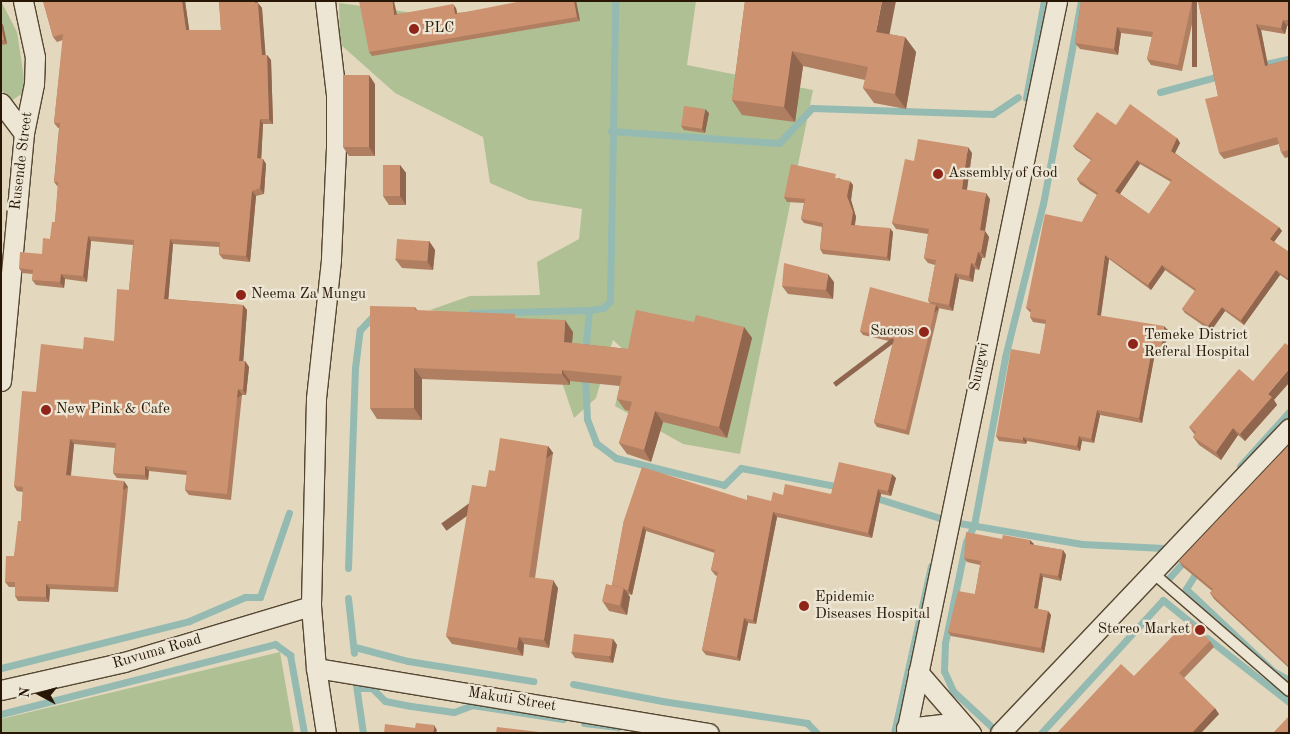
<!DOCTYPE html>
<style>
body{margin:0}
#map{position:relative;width:1290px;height:734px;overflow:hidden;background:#e3d8be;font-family:"Old Standard TT",serif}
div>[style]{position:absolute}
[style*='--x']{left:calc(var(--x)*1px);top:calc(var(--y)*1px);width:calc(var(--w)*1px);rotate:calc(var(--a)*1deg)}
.green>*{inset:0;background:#afc095}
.stream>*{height:7px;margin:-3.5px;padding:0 3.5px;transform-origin:3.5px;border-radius:3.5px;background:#95bab1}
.roads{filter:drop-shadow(1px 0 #564732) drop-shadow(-1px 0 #564732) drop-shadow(0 1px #564732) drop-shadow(0 -1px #564732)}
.lane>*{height:10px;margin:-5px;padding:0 5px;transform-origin:5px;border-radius:5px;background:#ede6d5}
.street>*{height:19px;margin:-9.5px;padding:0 9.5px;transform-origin:9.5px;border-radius:9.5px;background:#ede6d5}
.wall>*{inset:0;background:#b07e60}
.shaded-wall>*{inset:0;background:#90664e;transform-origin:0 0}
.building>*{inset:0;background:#cd9270;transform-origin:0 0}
.dots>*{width:14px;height:14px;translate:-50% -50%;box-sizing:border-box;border:2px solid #ede6d5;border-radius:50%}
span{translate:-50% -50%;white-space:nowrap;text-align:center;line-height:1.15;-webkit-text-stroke:4.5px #ede6d5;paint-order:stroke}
.poi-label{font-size:15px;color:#271704}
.left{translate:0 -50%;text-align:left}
.right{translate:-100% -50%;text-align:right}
.street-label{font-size:15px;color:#271704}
.frame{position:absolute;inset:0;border:2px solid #271704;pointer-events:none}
.north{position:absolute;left:15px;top:669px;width:50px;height:50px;-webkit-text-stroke:4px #ede6d5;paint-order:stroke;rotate:276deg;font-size:14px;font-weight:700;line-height:20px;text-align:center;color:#271704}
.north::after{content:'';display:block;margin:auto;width:18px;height:22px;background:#271704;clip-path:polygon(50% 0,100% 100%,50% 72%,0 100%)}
</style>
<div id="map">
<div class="green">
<div style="clip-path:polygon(1px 1px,17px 32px,26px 91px,11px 101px,1px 90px)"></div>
<div style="clip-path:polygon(573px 1px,696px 1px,687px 65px,813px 90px,740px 454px,683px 444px,615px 406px,627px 353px,613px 340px,596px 398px,574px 418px,541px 320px,483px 319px,430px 310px,470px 296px,540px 295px,537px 262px,579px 239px,582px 209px,529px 200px,490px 183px,483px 137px,395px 93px,340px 44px,339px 3px,530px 28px)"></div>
<div style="clip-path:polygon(280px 652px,294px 733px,1px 733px,1px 719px)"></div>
</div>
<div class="stream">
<div style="--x:1260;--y:65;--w:30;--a:-12"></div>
<div style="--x:1160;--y:92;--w:65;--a:-15.1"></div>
<div style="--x:1026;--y:98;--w:99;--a:-79.5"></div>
<div style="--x:611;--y:131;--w:168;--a:4.1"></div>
<div style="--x:779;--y:143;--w:48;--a:-46.7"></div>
<div style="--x:812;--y:108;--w:181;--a:1.9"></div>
<div style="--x:993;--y:114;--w:30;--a:-34"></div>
<div style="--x:471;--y:313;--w:118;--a:-1.5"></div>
<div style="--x:589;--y:310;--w:14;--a:-8"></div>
<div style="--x:603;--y:308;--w:10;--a:-45"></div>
<div style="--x:610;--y:301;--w:300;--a:-89"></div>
<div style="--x:585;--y:354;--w:44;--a:-84.8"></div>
<div style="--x:585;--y:375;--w:44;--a:87.4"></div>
<div style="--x:587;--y:419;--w:26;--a:69"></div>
<div style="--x:596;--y:443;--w:25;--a:37"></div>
<div style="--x:616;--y:458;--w:111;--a:14"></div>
<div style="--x:724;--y:485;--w:24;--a:-45"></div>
<div style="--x:741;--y:468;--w:102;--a:10.8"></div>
<div style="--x:1240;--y:466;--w:73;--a:-47.8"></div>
<div style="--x:1244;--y:493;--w:68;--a:-48.6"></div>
<div style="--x:873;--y:497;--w:84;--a:17.4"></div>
<div style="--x:953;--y:522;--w:131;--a:9.7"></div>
<div style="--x:1082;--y:544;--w:82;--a:2.8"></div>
<div style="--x:348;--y:568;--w:200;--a:-88"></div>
<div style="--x:355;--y:368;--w:38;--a:-83"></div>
<div style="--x:360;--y:330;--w:23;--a:-47"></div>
<div style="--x:1199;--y:568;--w:25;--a:122"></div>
<div style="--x:1186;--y:589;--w:120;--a:43.3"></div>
<div style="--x:1273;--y:671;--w:18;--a:29"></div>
<div style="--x:1169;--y:578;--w:27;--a:-48"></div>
<div style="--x:348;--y:598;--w:55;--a:83.8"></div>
<div style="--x:1207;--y:638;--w:104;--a:38"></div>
<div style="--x:355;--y:647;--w:55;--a:14.8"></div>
<div style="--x:408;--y:661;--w:127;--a:9.1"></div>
<div style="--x:1;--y:668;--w:194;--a:-14"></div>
<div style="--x:189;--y:621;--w:61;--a:-23.2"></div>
<div style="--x:245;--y:597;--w:15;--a:0"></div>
<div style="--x:260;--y:597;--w:89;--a:-71"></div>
<div style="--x:573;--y:684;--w:91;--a:10.8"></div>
<div style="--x:662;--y:701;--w:147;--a:8.6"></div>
<div style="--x:807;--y:723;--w:14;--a:45"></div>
<div style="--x:356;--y:685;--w:49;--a:81.7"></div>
<div style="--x:357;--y:688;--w:15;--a:0"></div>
<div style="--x:372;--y:688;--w:18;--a:45"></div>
<div style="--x:385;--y:701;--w:26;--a:11"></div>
<div style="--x:411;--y:706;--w:43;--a:7.9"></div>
<div style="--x:454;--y:712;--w:19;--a:-21"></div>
<div style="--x:472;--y:705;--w:92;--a:8.7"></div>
<div style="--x:1;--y:714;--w:283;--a:-14.3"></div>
<div style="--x:275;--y:644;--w:19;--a:36"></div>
<div style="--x:290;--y:655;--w:79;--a:79.8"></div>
<div style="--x:584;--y:723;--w:34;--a:7"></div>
<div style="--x:995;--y:730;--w:57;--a:-137.1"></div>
<div style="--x:953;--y:691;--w:22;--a:-114"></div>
<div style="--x:944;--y:671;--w:28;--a:-88"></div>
<div style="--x:945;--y:643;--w:103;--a:-78.3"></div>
<div style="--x:966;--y:542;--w:19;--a:-65"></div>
<div style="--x:974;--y:525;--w:171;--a:-79.5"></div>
<div style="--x:1005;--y:357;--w:158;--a:-76.1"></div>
<div style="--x:1043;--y:204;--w:207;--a:-79.4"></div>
<div style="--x:894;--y:733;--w:171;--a:-77.5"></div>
<div style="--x:1041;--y:733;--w:180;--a:-47.5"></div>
<div style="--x:1163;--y:600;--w:40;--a:39"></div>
</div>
<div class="roads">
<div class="lane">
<div style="--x:1153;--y:573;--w:180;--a:40.9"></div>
</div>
<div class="street">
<div style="--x:325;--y:1;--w:95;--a:83.3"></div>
<div style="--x:336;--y:95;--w:53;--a:90"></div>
<div style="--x:336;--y:148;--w:112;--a:92.6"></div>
<div style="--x:331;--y:260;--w:140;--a:96.2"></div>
<div style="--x:316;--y:399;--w:207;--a:91.4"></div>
<div style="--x:311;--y:606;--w:62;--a:85.4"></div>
<div style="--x:316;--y:668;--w:66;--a:81.3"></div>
<div style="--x:1;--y:103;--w:38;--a:53"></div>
<div style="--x:1;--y:381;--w:249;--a:-84.7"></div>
<div style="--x:24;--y:133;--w:50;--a:-78.5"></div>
<div style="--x:34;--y:84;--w:27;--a:-88"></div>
<div style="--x:35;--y:57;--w:57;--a:-102.1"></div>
<div style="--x:316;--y:668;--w:398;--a:9.4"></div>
<div style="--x:918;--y:672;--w:81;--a:49"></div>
<div style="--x:1;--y:690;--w:126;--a:-12.8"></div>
<div style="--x:124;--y:662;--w:195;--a:-16.7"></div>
<div style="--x:906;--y:728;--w:55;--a:-6.2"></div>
<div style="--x:906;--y:733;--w:747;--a:-78.34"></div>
<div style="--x:1000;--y:733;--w:420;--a:-46.5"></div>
</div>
</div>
<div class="wall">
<div style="clip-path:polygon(43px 1px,185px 1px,189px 30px,221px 30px,219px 1px,257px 1px,258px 3px,262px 8px,265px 55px,267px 55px,271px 60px,273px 124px,263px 124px,261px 159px,263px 159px,266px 164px,264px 194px,256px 196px,250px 262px,223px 259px,219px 254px,219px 247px,173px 244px,168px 299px,243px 305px,247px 310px,243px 361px,245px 361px,249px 367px,246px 395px,242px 395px,231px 500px,189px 495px,185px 490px,187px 475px,149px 471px,148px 480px,117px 478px,113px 473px,115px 448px,74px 444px,71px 476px,128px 487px,118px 592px,50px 589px,49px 602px,18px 601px,15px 596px,15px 587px,9px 587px,5px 582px,14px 556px,21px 521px,23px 492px,17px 491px,14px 486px,36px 392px,83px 349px,114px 341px,129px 290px,133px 245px,91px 241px,87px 282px,65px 279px,64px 288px,36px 285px,32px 280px,33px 274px,22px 273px,19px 268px,42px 254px,50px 239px,55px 222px,58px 187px,54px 182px,59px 128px,58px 128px,54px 123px,63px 40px,57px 42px,53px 37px)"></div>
<div style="clip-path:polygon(576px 1px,580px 21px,372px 56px,369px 52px,397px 14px,456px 8px,457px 13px)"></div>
<div style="clip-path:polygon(745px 1px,889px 34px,905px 37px,916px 52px,906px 109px,874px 103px,863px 88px,865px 80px,803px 66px,795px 122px,742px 115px,732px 100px)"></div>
<div style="clip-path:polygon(1081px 1px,1197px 1px,1182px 71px,1151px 65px,1147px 59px,1152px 37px,1121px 33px,1118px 55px,1080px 49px,1075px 43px)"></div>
<div style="clip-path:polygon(1198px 1px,1289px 1px,1289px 26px,1287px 26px,1285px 34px,1261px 30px,1268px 65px,1287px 60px,1289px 62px,1289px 157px,1285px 158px,1281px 152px,1279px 144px,1224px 159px,1219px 153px,1218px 96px)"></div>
<div style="clip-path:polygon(1px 22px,3px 25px,7px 44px,1px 45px)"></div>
<div style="clip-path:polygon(375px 84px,375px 156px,349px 156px,343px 147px)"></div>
<div style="clip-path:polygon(709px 113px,705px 133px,684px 130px,681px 126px)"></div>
<div style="clip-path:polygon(evenodd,1116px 125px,1177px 138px,1180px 143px,1175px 153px,1282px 231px,1274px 242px,1289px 252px,1289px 281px,1280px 275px,1244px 325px,1225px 311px,1211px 331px,1185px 313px,1182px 309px,1195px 291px,1165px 270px,1151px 290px,1109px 259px,1101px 316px,1168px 330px,1164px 354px,1155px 353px,1142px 423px,1100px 415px,1094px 443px,1082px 441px,1080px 451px,1027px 441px,1026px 444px,999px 441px,996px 436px,1040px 354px,1046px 324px,1033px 322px,1030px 317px,1031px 313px,1026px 308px,1082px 222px,1097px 195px,1080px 184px,1077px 179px,1091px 160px,1076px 150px,1073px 146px,1116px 125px,1140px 164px,1171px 182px,1149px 214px,1120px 194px,1140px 164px)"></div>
<div style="clip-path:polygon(972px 153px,967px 190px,990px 199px,985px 231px,989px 237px,985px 258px,982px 258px,979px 270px,975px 269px,973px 282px,959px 279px,953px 311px,938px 308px,939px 309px,909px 435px,877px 427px,874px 422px,893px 342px,863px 335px,860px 331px,930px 303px,928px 301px,935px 265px,928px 263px,924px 258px,928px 234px,896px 229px,892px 223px,914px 161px)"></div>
<div style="clip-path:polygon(400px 165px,406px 173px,406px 205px,389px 205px,383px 196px)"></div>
<div style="clip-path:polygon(839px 178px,853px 185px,851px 200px,856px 217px,855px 225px,893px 232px,890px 261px,823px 254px,820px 249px,822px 227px,804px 223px,801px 219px,804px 203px,787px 202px,784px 197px)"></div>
<div style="clip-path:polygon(429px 241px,435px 250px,433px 270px,402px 268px,395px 259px)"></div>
<div style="clip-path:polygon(834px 282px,833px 299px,788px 294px,782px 286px)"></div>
<div style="clip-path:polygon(415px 307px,418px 311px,517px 318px,573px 332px,572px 343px,628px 349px,694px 322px,744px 327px,752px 338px,727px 438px,663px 422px,651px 462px,627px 454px,619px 443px,629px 411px,625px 410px,617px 399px,620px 386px,570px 381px,570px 385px,422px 379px,422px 420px,377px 419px,370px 408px)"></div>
<div style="clip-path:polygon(1274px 400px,1277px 405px,1245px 441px,1238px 435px,1221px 460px,1199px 445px,1193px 437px,1195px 435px,1189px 427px)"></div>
<div style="clip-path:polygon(1289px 445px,1289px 668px,1214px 599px,1210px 593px,1212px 591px,1183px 567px,1179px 561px)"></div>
<div style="clip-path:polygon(548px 446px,553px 453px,535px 578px,558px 588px,549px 648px,524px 644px,523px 656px,452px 644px,446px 636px,486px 487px,495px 471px)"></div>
<div style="clip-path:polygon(896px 478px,891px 496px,881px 494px,872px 538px,777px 517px,756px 624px,748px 623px,740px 661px,706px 655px,702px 650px,717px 576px,715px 575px,711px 570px,715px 553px,646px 531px,632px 595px,628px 594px,630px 597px,627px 615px,609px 611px,603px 602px,612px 585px,624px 520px,747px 500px,771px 501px,783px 495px,831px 494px)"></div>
<div style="clip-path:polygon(1002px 539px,1034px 544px,1033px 545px,1063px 550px,1066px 555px,1061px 581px,1043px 577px,1038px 609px,1048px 611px,1051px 615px,1044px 653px,951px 636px,948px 632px,975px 594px,980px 565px,967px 562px,964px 558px)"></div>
<div style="clip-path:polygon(613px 639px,617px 645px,613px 663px,575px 658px,571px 652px)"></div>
<div style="clip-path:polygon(1210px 641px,1214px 647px,1184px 678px,1219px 714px,1201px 733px,1057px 733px,1134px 676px)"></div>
</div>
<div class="shaded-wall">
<div style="clip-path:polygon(182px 1px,185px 1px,190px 35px,186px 30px)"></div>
<div style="clip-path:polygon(255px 1px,257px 1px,259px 9px,258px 3px,262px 8px,266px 60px,262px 55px)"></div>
<div style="clip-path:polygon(392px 1px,394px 1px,398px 19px,394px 15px)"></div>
<div style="clip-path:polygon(574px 1px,576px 1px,580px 21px,577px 17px)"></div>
<div style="clip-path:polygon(882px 1px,896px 1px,887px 47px,876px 32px)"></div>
<div style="left:1192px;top:1px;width:5px;height:66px"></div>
<div style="clip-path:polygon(453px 4px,456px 8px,458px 18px,455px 14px)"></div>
<div style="clip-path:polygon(1283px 20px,1287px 26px,1285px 34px,1281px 28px)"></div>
<div style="clip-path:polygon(1px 22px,3px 25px,7px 44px,4px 40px)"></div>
<div style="clip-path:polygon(1256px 24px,1261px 30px,1269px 72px,1265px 66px)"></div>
<div style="clip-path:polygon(1117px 27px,1121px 33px,1118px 55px,1114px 49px)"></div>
<div style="clip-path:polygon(905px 37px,916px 52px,906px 109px,895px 94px)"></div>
<div style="clip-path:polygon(792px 51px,803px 66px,795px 122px,784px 107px)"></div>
<div style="clip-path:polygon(267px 55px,271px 60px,273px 124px,269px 119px)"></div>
<div style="clip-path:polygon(369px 75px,375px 84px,375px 156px,369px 147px)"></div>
<div style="clip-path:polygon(705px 109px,709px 113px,705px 133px,702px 129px)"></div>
<div style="clip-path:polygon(260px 119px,263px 124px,261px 164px,257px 158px)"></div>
<div style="clip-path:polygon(1177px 138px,1180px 143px,1174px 155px,1171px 151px)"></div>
<div style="clip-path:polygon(968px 147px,972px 153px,966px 195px,962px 189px)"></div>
<div style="clip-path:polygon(263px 159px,266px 164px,264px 194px,260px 188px)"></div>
<div style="clip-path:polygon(1137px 160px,1140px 164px,1119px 195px,1115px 191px)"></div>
<div style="clip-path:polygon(400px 165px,406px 173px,406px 205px,400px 196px)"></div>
<div style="clip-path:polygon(850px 181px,853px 185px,851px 200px,856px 217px,854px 229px,851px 225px,847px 196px)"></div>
<div style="clip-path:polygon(252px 191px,256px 196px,250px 262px,246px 256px)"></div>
<div style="clip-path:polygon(986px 193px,990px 199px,984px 236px,980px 230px)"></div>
<div style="clip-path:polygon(1279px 227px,1282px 231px,1273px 243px,1270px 239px)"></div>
<div style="clip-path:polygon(890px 228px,893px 232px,890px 261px,887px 257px)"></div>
<div style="clip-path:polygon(985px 231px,989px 237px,985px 258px,981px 252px)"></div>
<div style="clip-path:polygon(88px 236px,91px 241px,87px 282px,83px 276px)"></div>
<div style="clip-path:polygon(170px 239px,173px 244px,168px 304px,164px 299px)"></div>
<div style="clip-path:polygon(429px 241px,435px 250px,433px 270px,427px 261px)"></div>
<div style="clip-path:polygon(978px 252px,982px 258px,979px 270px,975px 264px)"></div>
<div style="clip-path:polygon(1105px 255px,1109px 259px,1100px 320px,1097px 315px)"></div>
<div style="clip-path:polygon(971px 263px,975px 269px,973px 282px,969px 276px)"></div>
<div style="clip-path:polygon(1162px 265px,1165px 270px,1151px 290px,1148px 285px)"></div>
<div style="clip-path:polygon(1276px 270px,1280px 275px,1244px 325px,1241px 320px)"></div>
<div style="clip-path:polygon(955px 273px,959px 279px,953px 311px,949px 305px)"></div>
<div style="clip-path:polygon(61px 274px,65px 279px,64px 288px,60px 282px)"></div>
<div style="clip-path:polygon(828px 274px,834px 282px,833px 299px,826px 290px)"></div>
<div style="clip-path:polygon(243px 305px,247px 310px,243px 366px,239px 361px)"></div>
<div style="left:936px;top:305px;width:5px;height:129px;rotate:53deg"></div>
<div style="clip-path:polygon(1222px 307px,1225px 311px,1211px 331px,1208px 326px)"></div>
<div style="clip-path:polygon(565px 320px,573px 332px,571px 354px,564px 342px)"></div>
<div style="clip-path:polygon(1164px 326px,1168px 330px,1164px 354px,1161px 350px)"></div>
<div style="clip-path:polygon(744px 327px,752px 338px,727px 438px,719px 427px)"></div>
<div style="clip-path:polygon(1152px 349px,1155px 353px,1142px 423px,1139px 418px)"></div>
<div style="clip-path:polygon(245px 361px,249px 367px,246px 395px,243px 390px)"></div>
<div style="clip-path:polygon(414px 368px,422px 379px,422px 420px,414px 408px)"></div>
<div style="clip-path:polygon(1289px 369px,1289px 383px,1274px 400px,1277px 405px,1245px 441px,1240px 434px,1268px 394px)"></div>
<div style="clip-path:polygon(562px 370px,570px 381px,570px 385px,562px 374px)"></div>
<div style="left:238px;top:389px;width:7px;height:106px;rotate:56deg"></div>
<div style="clip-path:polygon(1097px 410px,1100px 415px,1094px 443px,1091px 439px)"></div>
<div style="clip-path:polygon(655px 411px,663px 422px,651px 462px,644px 450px)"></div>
<div style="clip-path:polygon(1233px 428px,1238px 435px,1221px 460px,1216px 452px)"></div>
<div style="clip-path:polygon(1079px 436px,1082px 441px,1080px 451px,1077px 446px)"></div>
<div style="clip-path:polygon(1023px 437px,1027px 441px,1026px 444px,1023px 440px)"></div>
<div style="clip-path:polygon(70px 439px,74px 444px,70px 481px,66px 475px)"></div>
<div style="left:548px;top:446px;width:9px;height:132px;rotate:54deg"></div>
<div style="clip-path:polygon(145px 466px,149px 471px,148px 480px,145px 475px)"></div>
<div style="clip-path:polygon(892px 474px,896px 478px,891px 496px,888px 491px)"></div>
<div style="left:124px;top:481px;width:7px;height:106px;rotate:56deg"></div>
<div style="clip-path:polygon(878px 489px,881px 494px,872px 538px,868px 533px)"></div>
<div style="clip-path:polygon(773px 512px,777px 517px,756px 624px,753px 620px)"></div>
<div style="clip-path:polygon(643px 526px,646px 531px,632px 595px,628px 590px)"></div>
<div style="clip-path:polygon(1030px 540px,1034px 544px,1033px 549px,1030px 544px)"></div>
<div style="clip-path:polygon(1063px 550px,1066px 555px,1061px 581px,1058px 576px)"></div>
<div style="clip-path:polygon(1040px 573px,1043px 577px,1037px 613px,1034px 608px)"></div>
<div style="clip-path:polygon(553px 580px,558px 588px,549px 648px,544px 640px)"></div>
<div style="clip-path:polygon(46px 584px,50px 589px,49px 602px,46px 597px)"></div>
<div style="clip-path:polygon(624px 588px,630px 597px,627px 615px,621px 606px)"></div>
<div style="clip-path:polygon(1048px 611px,1051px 615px,1044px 653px,1041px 648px)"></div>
<div style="clip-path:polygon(744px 618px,748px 623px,740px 661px,737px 657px)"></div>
<div style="clip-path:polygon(519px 637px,524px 644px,523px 656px,517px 648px)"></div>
<div style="clip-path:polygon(613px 639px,617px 645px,613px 663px,609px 657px)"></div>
<div style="clip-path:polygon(1215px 708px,1219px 714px,1201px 733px,1192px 733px)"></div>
<div style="clip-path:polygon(434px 725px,437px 730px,436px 733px,433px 733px)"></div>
</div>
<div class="building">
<div style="clip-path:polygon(43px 1px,182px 1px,186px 30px,221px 30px,219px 1px,255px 1px,255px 3px,258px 3px,262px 55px,267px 55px,269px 119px,260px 119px,257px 158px,263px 159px,260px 188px,252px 191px,246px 256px,219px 254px,220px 242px,170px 239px,164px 299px,243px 305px,239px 361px,245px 361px,243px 390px,238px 389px,227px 494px,185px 490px,187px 471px,145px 466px,145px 475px,113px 473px,116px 443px,70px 439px,66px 475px,124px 481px,114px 587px,46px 584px,46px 597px,15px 596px,15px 582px,5px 582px,6px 556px,14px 556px,18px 521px,21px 521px,23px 487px,14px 486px,22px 391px,36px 392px,41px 344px,83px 349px,84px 337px,114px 341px,117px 289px,129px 290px,134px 240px,88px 236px,83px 276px,61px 274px,60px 282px,32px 280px,33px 270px,19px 268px,20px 252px,42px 254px,43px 238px,50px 239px,52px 222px,55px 222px,58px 182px,54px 182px,60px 123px,54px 123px,63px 34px,53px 37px)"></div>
<div style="clip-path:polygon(359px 1px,392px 1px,394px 15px,453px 4px,455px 14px,522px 1px,574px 1px,577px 17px,369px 52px)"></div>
<div style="clip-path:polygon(745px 1px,882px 1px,876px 32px,905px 37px,895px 94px,863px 88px,868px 67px,792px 51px,784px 107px,732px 100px)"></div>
<div style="clip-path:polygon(1081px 1px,1192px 1px,1178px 65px,1147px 59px,1153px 32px,1117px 27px,1114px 49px,1075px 43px)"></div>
<div style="clip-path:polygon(1198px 1px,1289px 1px,1289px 20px,1283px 20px,1281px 28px,1256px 24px,1265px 66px,1287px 60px,1289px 66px,1289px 150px,1281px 152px,1277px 137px,1219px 153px,1205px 99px,1218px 96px)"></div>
<div style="clip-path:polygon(1px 27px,4px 40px,1px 40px)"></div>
<div style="left:343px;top:75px;width:26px;height:72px"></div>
<div style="clip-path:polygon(evenodd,1130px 104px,1177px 138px,1171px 151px,1279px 227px,1270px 239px,1289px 252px,1289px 279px,1276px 270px,1241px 320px,1222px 307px,1208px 326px,1182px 309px,1196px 289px,1162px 265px,1148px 285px,1105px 255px,1097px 315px,1164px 326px,1161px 350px,1152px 349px,1139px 418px,1097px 410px,1091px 439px,1079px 436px,1077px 446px,1023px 437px,1023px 440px,996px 436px,1011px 349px,1040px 354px,1046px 320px,1030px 317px,1031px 309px,1026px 308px,1045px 214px,1082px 222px,1098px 193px,1077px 179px,1092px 159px,1073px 146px,1097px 112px,1116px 125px,1130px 104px,1137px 160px,1172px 180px,1149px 214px,1115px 191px,1137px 160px)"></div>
<div style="left:684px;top:106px;width:21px;height:20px;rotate:8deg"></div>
<div style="clip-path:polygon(918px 139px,968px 147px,962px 189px,986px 193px,980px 230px,985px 231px,981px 252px,978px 252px,975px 264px,971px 263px,969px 276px,955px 273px,949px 305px,928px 301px,936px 260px,924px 258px,929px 229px,892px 223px,905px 159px,914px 161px)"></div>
<div style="clip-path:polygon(791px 164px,836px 174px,835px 178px,850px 181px,847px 196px,853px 212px,851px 225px,890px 228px,887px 257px,820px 249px,823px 223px,801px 219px,805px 199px,784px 197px)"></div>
<div style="left:400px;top:165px;width:31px;height:17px;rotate:90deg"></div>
<div style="left:397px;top:239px;width:32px;height:20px;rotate:4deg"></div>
<div style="clip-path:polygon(784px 263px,828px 274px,826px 290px,782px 286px)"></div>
<div style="clip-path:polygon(870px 287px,936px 305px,906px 430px,874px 422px,894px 339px,860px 331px)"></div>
<div style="clip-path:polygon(370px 306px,415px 307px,415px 310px,515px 314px,515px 318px,565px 320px,564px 342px,628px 349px,636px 310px,694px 322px,696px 315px,744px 327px,719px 427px,655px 411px,644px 450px,619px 443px,632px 402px,617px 399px,622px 376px,562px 370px,562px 374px,414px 368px,414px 408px,370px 408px)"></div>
<div style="clip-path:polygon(1285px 343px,1289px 346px,1289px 369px,1268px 394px,1272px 397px,1240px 434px,1233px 428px,1216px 452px,1193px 437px,1196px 432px,1189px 427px,1239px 369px,1253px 381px)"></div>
<div style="clip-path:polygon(500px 438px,548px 446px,529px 577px,553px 580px,544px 640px,519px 637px,517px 648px,446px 636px,472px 485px,486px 487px,489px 470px,495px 471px)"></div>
<div style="clip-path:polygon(1289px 445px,1289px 666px,1210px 593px,1213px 589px,1179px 561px)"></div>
<div style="clip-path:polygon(839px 462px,892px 474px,888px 491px,878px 489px,868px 533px,773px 512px,753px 620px,744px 618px,737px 657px,702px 650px,718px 572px,711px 570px,715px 550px,643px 526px,628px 590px,625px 590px,624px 588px,612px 585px,624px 520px,642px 467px,747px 500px,747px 495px,771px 501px,773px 492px,783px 495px,785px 484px,831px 494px)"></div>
<div style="clip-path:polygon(966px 532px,1002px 539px,1003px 535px,1030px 540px,1030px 544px,1063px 550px,1058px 576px,1040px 573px,1034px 608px,1048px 611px,1041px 648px,948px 632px,958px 591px,975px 594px,981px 561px,964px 558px)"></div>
<div style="left:606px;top:584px;width:18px;height:18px;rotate:13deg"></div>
<div style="clip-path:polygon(1188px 620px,1210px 641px,1179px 673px,1215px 708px,1192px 733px,1057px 733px,1121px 664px,1134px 676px)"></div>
<div style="left:574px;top:634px;width:39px;height:18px;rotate:7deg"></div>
<div style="clip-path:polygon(1289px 716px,1289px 733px,1273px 733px)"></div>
<div style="clip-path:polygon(416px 723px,434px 725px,433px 733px,384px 733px,385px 724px,415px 728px)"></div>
<div style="clip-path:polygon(497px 727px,539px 732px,539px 733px,496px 733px)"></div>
</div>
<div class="dots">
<div style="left:414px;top:29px;background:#8f2418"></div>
<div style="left:938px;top:174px;background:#8f2418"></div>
<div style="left:241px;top:295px;background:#8f2418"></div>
<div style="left:924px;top:332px;background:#8f2418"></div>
<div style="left:1133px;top:344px;background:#8f2418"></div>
<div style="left:46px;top:410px;background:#8f2418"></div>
<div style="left:804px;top:606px;background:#8f2418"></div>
<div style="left:1200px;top:630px;background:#8f2418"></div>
</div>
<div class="poi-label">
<span class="left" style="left:424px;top:29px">PLC</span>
<span class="left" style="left:948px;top:174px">Assembly of God</span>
<span class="left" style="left:251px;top:295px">Neema Za Mungu</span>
<span class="right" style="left:914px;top:332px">Saccos</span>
<span class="left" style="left:1144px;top:344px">Temeke District<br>Referal Hospital</span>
<span class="left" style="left:56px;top:410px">New Pink &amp; Cafe</span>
<span class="left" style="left:815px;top:606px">Epidemic<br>Diseases Hospital</span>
<span class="right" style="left:1190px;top:630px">Stereo Market</span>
</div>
<div class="street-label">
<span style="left:22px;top:161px;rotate:-83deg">Rusende Street</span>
<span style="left:980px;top:367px;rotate:-78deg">Sungwi</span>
<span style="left:157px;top:652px;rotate:-16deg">Ruvuma Road</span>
<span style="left:512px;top:700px;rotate:9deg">Makuti Street</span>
</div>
<div class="frame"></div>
<div class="north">N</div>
</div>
